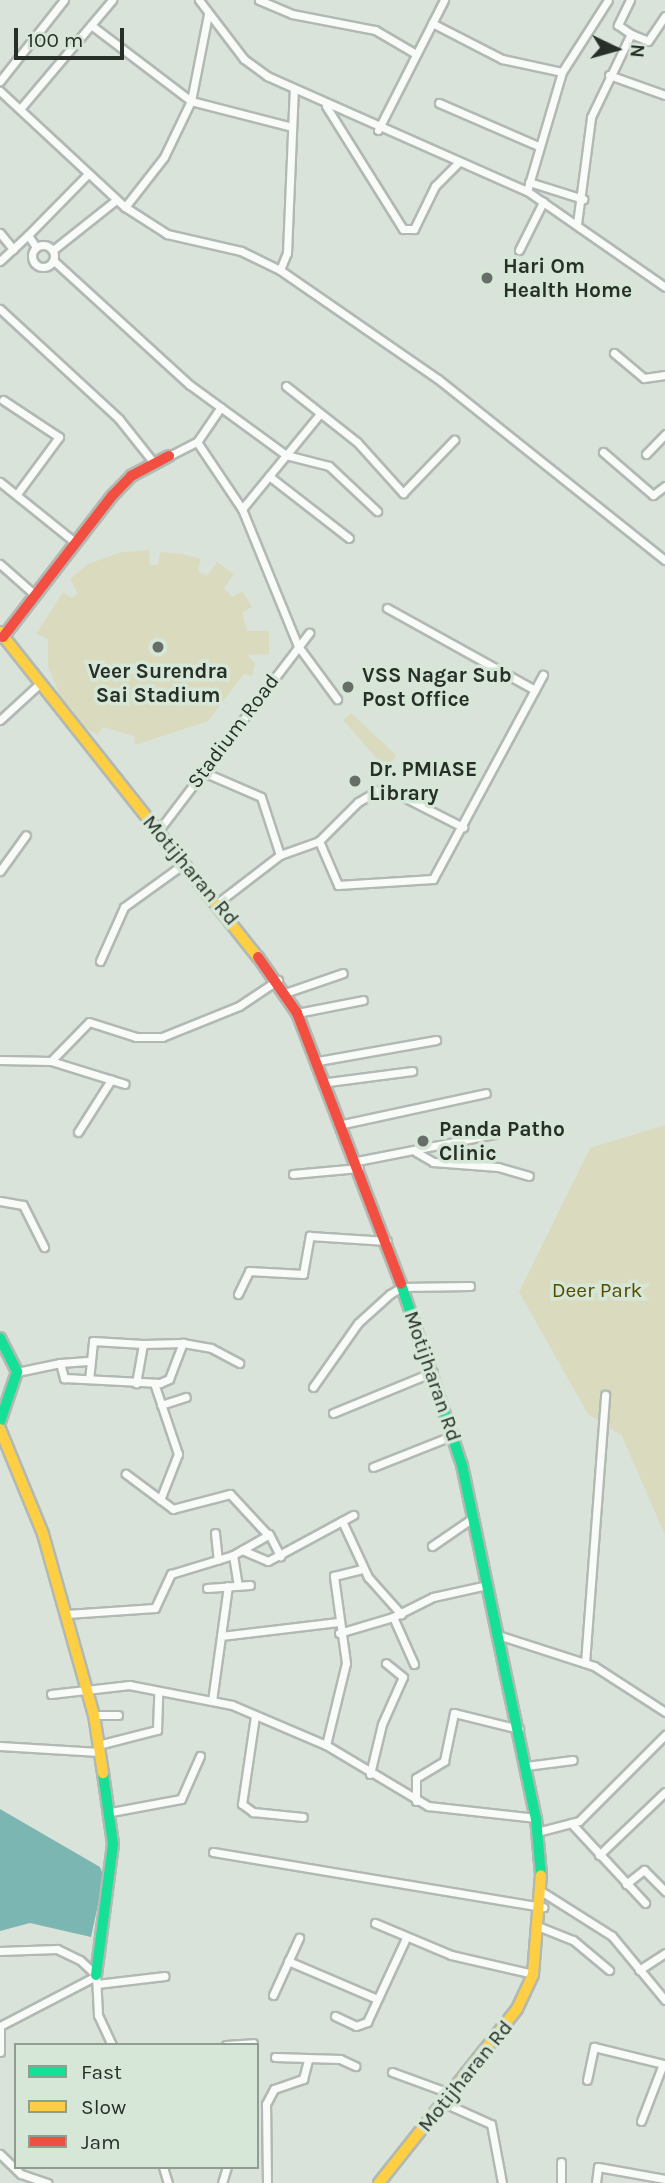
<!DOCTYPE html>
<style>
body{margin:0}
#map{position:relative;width:665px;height:2183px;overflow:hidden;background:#dae3da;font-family:Karla,sans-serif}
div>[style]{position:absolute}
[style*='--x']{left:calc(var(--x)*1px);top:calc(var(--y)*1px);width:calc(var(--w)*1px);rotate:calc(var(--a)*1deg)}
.green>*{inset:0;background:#dadbbe}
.water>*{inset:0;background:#7cb6b2}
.roads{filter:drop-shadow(2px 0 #b1b9b2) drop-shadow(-2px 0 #b1b9b2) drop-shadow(0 2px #b1b9b2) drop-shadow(0 -2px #b1b9b2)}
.street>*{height:7px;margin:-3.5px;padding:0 3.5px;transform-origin:3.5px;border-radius:3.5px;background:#f9fbf9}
.street>.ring{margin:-3.5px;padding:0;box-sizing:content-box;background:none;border:7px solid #f9fbf9;border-radius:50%}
.fast>*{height:10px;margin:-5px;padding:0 5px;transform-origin:5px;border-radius:5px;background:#16e098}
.slow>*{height:10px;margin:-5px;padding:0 5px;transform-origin:5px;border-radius:5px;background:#ffcf43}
.jam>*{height:10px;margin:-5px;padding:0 5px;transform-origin:5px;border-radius:5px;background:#f24e42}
.dots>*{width:19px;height:19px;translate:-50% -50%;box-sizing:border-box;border:4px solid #d6e7d7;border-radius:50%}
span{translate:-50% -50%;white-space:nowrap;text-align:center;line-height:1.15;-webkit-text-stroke:7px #d6e7d7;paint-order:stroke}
.poi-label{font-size:21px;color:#282f29;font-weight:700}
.left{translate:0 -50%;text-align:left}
.street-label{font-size:21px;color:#282f29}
.park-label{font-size:21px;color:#554c00}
.legend{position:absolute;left:14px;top:2043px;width:245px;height:126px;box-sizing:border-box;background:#d6e7d7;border:2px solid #909d91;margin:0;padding:9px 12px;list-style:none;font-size:21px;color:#282f29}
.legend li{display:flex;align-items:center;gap:14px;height:35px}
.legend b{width:35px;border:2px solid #909d91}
.north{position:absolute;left:581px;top:14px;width:70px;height:70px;-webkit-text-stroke:5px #d6e7d7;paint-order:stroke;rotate:95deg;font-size:19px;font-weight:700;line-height:28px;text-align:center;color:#282f29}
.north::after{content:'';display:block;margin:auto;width:24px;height:32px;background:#282f29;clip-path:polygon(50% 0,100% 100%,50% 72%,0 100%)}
.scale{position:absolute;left:14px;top:28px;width:110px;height:32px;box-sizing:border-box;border:4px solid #282f29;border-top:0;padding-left:9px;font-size:21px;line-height:24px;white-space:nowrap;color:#282f29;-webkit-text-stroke:5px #d6e7d7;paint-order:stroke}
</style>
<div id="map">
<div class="green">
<div style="clip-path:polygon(149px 550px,150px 565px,158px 565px,160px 552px,182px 554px,201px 559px,198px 571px,207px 576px,217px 562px,234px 574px,224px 588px,232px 597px,242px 591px,252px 607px,242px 613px,247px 631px,269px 631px,269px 654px,247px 655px,255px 663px,252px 676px,244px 674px,208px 721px,135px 745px,134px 736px,103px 727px,98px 735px,69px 718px,74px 710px,63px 702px,48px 667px,48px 639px,36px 634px,63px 592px,72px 598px,78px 593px,70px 579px,88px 564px,121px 552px)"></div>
<div style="clip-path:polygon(351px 713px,396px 755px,388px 771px,343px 720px)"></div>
<div style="clip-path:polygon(665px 1125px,665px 1535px,622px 1436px,588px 1414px,519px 1292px,590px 1148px)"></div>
</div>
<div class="water">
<div style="clip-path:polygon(0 1809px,100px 1867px,104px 1877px,91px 1937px,30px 1923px,0 1931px)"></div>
</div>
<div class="roads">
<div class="street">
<div style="--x:199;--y:0;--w:74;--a:52.7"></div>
<div style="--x:244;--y:59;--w:29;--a:36"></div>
<div style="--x:267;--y:76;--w:284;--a:23.9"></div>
<div style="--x:527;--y:191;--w:168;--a:34.8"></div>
<div style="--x:259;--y:0;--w:36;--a:23"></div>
<div style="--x:292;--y:14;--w:85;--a:10.9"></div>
<div style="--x:375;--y:30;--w:48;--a:30.3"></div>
<div style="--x:630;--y:0;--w:28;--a:116"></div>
<div style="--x:618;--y:25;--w:16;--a:35"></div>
<div style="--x:432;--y:23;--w:79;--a:27.2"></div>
<div style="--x:502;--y:59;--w:61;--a:12.2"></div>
<div style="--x:91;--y:25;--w:126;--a:37.2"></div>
<div style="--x:191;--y:101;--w:104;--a:14.4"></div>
<div style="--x:609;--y:75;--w:59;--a:19.7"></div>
<div style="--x:0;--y:81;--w:103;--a:-51.7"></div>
<div style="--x:0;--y:91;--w:171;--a:42.9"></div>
<div style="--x:125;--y:207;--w:50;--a:32.7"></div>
<div style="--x:167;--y:234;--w:76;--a:12.9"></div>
<div style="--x:241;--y:251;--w:43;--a:26"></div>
<div style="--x:280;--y:270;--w:192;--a:34.6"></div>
<div style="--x:438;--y:379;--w:290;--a:38.6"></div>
<div style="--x:439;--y:103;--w:106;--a:23.4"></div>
<div style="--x:326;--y:106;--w:145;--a:58"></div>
<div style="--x:403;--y:229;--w:11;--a:0"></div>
<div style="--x:414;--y:229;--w:48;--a:-64"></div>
<div style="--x:435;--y:186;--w:31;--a:-45"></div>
<div style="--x:20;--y:109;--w:143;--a:-49.8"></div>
<div style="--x:378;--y:130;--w:146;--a:-63.1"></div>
<div style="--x:529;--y:182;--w:57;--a:17.5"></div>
<div style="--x:527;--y:191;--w:124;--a:-73.6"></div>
<div style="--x:562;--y:72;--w:85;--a:-57.4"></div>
<div style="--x:125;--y:207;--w:63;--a:-52"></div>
<div style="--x:164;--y:157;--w:62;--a:-64.3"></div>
<div style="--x:191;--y:101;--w:89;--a:-78.9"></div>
<div style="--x:577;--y:224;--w:108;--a:-82.5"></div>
<div style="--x:591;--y:117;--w:92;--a:-64.3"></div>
<div style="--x:631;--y:34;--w:18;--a:22"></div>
<div style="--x:648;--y:41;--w:30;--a:-56"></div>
<div style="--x:0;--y:233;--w:21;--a:51"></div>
<div class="ring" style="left:32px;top:245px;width:15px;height:15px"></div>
<div style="--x:36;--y:247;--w:14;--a:-124"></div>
<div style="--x:28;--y:235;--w:86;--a:-45.5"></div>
<div style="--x:53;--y:250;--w:80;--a:-38.4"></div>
<div style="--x:519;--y:250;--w:54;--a:-63.4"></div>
<div style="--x:0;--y:261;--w:38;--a:-43"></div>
<div style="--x:54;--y:261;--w:184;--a:42.4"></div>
<div style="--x:190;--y:385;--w:119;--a:36.1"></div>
<div style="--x:286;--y:455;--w:44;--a:14.3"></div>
<div style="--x:329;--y:466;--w:66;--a:43.2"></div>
<div style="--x:280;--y:270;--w:18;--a:-68"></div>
<div style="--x:287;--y:253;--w:164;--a:-87.6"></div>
<div style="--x:0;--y:309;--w:162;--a:42.7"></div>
<div style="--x:119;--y:419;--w:56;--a:51.5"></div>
<div style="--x:614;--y:353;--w:39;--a:40"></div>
<div style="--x:644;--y:378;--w:21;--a:-8"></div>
<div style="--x:286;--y:386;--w:90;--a:38.3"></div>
<div style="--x:357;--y:442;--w:69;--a:48"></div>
<div style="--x:403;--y:493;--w:74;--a:-46.1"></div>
<div style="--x:3;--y:400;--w:67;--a:33.5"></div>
<div style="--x:59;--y:437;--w:71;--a:126.4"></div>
<div style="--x:197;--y:442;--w:81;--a:56.1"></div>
<div style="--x:242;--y:509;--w:148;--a:67.8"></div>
<div style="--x:298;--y:646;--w:66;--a:53.7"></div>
<div style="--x:603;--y:452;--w:66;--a:40.7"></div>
<div style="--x:653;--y:495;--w:15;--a:-37"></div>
<div style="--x:646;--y:454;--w:28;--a:-46"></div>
<div style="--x:169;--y:456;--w:31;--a:-27"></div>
<div style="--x:197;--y:442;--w:42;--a:-55.6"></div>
<div style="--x:269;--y:476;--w:101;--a:37.8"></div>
<div style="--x:0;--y:482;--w:97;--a:38.8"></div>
<div style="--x:242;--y:509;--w:120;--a:-50.7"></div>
<div style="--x:0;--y:564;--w:47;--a:41.5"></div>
<div style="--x:387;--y:608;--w:169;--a:29"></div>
<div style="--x:0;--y:720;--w:52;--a:-42.6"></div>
<div style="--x:201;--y:771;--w:65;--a:23.4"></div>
<div style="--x:261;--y:797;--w:61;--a:71.9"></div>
<div style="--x:159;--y:830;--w:248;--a:-52.7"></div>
<div style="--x:319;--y:841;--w:48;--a:66.6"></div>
<div style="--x:338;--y:885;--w:95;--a:-3.6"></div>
<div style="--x:433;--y:879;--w:232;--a:-61.7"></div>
<div style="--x:0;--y:871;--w:44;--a:-54.2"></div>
<div style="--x:220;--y:901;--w:76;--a:-37.5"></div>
<div style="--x:280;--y:855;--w:41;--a:-19.7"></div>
<div style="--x:319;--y:841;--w:55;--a:-45"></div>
<div style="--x:358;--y:802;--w:30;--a:-30"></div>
<div style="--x:384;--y:787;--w:89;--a:26.9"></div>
<div style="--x:100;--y:961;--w:59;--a:-66"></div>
<div style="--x:124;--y:907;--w:75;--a:-35.8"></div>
<div style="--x:285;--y:993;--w:61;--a:-19"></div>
<div style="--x:297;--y:1013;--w:67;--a:-11.1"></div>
<div style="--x:0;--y:1060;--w:51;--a:1.1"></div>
<div style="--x:51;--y:1061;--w:77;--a:17.3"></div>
<div style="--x:51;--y:1061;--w:54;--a:-45.7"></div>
<div style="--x:89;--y:1022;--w:49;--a:17.7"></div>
<div style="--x:136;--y:1037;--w:26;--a:0"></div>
<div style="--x:162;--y:1037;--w:83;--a:-21.9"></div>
<div style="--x:239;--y:1006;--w:47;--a:-33.7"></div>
<div style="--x:318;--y:1061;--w:120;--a:-10.1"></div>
<div style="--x:328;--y:1082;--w:85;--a:-7.5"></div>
<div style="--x:343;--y:1124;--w:146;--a:-12.2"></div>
<div style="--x:78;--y:1132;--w:62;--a:-57.6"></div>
<div style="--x:416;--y:1152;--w:20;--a:30"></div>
<div style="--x:433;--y:1162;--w:65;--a:4.4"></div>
<div style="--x:498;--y:1167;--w:32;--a:16"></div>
<div style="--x:357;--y:1161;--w:141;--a:-11.1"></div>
<div style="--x:293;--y:1174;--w:66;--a:-5.2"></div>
<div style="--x:0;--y:1201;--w:23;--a:10"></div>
<div style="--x:23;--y:1205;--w:47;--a:63.4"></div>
<div style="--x:238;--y:1294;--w:25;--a:-64"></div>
<div style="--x:249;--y:1271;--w:54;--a:3.2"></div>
<div style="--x:303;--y:1274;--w:39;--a:-80"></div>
<div style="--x:310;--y:1236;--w:77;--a:3.7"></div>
<div style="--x:143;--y:1344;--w:40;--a:-1.4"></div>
<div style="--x:91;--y:1361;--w:20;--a:-84"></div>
<div style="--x:93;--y:1341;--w:50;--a:3.4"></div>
<div style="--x:143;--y:1344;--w:40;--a:100"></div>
<div style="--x:60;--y:1363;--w:31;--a:-4"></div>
<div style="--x:91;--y:1361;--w:18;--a:96"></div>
<div style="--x:17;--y:1372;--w:44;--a:-11.8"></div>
<div style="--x:60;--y:1363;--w:16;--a:75"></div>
<div style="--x:64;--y:1378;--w:96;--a:3"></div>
<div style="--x:160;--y:1383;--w:10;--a:-24"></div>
<div style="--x:169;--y:1379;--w:39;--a:-69"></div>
<div style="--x:183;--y:1343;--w:28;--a:10"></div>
<div style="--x:211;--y:1348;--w:32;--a:28"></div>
<div style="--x:154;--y:1383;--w:75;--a:71.3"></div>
<div style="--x:178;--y:1454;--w:49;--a:111.4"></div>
<div style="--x:313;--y:1387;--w:78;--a:-54.9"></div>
<div style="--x:358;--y:1323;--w:43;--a:-42.2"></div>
<div style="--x:390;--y:1294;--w:14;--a:-30"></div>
<div style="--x:402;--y:1287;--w:68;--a:-0.8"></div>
<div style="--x:161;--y:1405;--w:26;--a:-18"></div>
<div style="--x:333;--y:1413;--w:108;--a:-22.3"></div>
<div style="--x:373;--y:1467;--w:87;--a:-21.6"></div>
<div style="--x:342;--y:1521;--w:62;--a:65.1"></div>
<div style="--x:368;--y:1577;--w:50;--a:48.3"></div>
<div style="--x:215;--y:1533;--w:27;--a:84"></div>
<div style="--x:269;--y:1534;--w:25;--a:63"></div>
<div style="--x:432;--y:1546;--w:51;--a:-34.6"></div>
<div style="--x:242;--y:1550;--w:28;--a:23"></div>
<div style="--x:268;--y:1561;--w:97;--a:-28.4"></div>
<div style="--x:233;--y:1555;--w:31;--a:81"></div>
<div style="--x:207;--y:1588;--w:43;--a:-4"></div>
<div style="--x:67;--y:1614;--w:88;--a:-3.9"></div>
<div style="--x:155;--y:1608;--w:38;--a:-65"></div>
<div style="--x:171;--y:1574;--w:65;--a:-17"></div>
<div style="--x:233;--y:1555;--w:40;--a:-29.7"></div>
<div style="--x:268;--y:1535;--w:56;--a:-132.8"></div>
<div style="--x:230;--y:1494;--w:59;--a:165.3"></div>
<div style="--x:173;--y:1509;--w:59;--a:-143.3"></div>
<div style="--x:339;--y:1633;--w:56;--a:-16.5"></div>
<div style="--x:221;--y:1636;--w:118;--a:-6.8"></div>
<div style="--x:501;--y:1636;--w:98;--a:17.9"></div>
<div style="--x:594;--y:1666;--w:85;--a:32.9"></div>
<div style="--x:585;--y:1663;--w:269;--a:-85.7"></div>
<div style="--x:414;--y:1664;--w:51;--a:-114.1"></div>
<div style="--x:393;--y:1617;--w:45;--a:-26.6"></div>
<div style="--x:433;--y:1597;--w:55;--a:-12.5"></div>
<div style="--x:51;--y:1694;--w:79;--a:-6.6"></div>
<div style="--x:129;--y:1685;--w:105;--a:11"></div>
<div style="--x:232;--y:1705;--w:102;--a:23.1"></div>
<div style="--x:326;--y:1745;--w:119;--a:30.9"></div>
<div style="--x:428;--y:1806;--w:109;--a:6.3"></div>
<div style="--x:212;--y:1701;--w:116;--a:-82.1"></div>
<div style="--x:94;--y:1715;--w:24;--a:0"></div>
<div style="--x:255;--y:1716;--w:89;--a:98.4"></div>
<div style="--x:242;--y:1804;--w:14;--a:36"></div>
<div style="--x:253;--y:1812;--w:50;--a:5.7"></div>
<div style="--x:98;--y:1745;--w:61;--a:-14.3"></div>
<div style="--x:157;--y:1730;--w:38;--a:-88"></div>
<div style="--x:326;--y:1745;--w:84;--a:-76.3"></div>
<div style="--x:346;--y:1663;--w:88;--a:-97.9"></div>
<div style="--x:334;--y:1576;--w:30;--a:-14"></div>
<div style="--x:0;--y:1746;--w:99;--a:3.5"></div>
<div style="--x:526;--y:1766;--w:47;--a:-7.3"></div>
<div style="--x:370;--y:1774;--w:51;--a:-76.5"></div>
<div style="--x:382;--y:1724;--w:51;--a:-65.9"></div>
<div style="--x:403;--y:1677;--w:22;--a:-141"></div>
<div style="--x:416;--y:1801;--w:23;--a:-90"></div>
<div style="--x:416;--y:1778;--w:33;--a:-31"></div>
<div style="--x:444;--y:1761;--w:49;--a:-78.2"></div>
<div style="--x:454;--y:1713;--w:67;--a:13.8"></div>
<div style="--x:111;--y:1812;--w:71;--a:-10.5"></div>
<div style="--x:181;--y:1799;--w:47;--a:-66.2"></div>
<div style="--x:571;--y:1823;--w:109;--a:47.2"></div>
<div style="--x:537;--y:1832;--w:43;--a:-14.7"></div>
<div style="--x:579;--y:1821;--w:122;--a:-45"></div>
<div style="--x:213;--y:1852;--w:335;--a:9.5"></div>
<div style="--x:599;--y:1855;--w:91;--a:-43.7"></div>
<div style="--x:626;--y:1884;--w:23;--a:-38"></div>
<div style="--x:644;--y:1870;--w:30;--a:45"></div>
<div style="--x:544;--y:1893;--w:80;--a:32.3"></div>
<div style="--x:612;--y:1936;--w:83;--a:50.4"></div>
<div style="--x:375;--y:1923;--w:82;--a:22.8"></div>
<div style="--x:451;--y:1955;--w:84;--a:13"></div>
<div style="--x:540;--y:1927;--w:35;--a:22"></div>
<div style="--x:573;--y:1940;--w:47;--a:39.8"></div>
<div style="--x:0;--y:1951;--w:57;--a:-2"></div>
<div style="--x:57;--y:1949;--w:25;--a:26"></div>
<div style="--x:80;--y:1960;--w:22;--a:43"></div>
<div style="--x:96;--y:1975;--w:40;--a:87.1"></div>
<div style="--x:98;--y:2015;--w:33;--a:65"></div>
<div style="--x:288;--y:1961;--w:97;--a:23.1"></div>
<div style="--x:639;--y:1970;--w:31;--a:-33"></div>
<div style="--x:97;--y:1984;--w:68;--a:-6.7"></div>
<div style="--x:273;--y:1995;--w:63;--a:-65.5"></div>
<div style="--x:335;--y:2016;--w:23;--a:25"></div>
<div style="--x:356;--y:2026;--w:12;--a:-20"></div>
<div style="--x:367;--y:2022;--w:93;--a:-65.1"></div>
<div style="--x:0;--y:2026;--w:108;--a:-27.5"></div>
<div style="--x:0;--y:2029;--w:23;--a:90"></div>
<div style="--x:226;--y:2045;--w:27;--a:-4"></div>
<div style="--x:275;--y:2057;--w:65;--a:1.8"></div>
<div style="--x:340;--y:2059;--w:17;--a:25"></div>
<div style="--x:392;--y:2072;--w:64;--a:20.1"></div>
<div style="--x:587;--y:2080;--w:34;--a:-78"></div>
<div style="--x:594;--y:2047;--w:71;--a:13.8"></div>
<div style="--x:663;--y:2064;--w:61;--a:111.1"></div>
<div style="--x:444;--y:2103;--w:51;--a:24.1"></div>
<div style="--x:491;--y:2124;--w:60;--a:79.4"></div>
<div style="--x:0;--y:2154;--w:29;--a:44"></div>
<div style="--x:21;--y:2174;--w:28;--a:19"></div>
<div style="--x:163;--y:2167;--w:17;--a:73"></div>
<div style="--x:222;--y:2183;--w:17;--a:-73"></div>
<div style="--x:267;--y:2183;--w:79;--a:-90.7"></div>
<div style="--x:266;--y:2104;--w:17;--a:-62"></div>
<div style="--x:274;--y:2089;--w:31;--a:-19"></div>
<div style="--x:303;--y:2079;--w:20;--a:-75"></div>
<div style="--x:561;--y:2183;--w:21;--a:-90"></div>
<div style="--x:596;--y:2183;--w:16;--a:-83"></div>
<div style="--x:598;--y:2167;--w:68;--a:10.2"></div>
</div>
<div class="fast">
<div style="--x:401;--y:1284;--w:191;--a:71.4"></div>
<div style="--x:462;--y:1465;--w:361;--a:78.2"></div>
<div style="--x:536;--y:1818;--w:57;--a:85"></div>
<div style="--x:0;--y:1338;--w:38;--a:63"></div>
<div style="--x:17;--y:1372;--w:53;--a:108.8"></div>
<div style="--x:96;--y:1975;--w:132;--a:-82.6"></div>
<div style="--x:113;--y:1844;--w:72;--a:-98"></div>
</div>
<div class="slow">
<div style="--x:0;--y:632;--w:415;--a:51.6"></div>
<div style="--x:0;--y:1429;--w:113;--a:67.7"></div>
<div style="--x:43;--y:1534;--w:188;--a:74.3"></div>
<div style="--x:94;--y:1715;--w:59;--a:81.2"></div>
<div style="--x:379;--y:2183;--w:222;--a:-51.6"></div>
<div style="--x:517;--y:2009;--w:38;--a:-65"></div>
<div style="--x:533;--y:1974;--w:99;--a:-85.4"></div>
</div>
<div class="jam">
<div style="--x:3;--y:637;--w:178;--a:-52.3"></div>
<div style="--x:112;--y:496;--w:28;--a:-46"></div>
<div style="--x:131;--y:476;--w:43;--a:-27.8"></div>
<div style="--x:258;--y:957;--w:68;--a:55.1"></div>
<div style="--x:297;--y:1013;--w:290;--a:69"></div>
</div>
</div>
<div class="dots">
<div style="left:487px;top:278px;background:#666e67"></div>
<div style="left:158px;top:647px;background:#666e67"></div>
<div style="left:348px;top:687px;background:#666e67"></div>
<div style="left:355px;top:781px;background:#666e67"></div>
<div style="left:423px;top:1141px;background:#666e67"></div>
</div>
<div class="poi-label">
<span class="left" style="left:503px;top:278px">Hari Om<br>Health Home</span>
<span style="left:158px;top:683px">Veer Surendra<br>Sai Stadium</span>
<span class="left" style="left:362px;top:687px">VSS Nagar Sub<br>Post Office</span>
<span class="left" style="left:369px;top:781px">Dr. PMIASE<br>Library</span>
<span class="left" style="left:439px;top:1141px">Panda Patho<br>Clinic</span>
</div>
<div class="street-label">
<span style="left:233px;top:731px;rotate:-53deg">Stadium Road</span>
<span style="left:191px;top:870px;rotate:50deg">Motijharan Rd</span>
<span style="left:433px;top:1376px;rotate:71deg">Motijharan Rd</span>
<span style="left:465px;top:2076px;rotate:-51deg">Motijharan Rd</span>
</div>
<div class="park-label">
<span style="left:597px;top:1290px">Deer Park</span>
</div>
<ul class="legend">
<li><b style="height:9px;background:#16e098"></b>Fast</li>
<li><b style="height:9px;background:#ffcf43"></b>Slow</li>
<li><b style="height:9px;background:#f24e42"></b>Jam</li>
</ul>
<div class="north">N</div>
<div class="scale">100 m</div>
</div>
